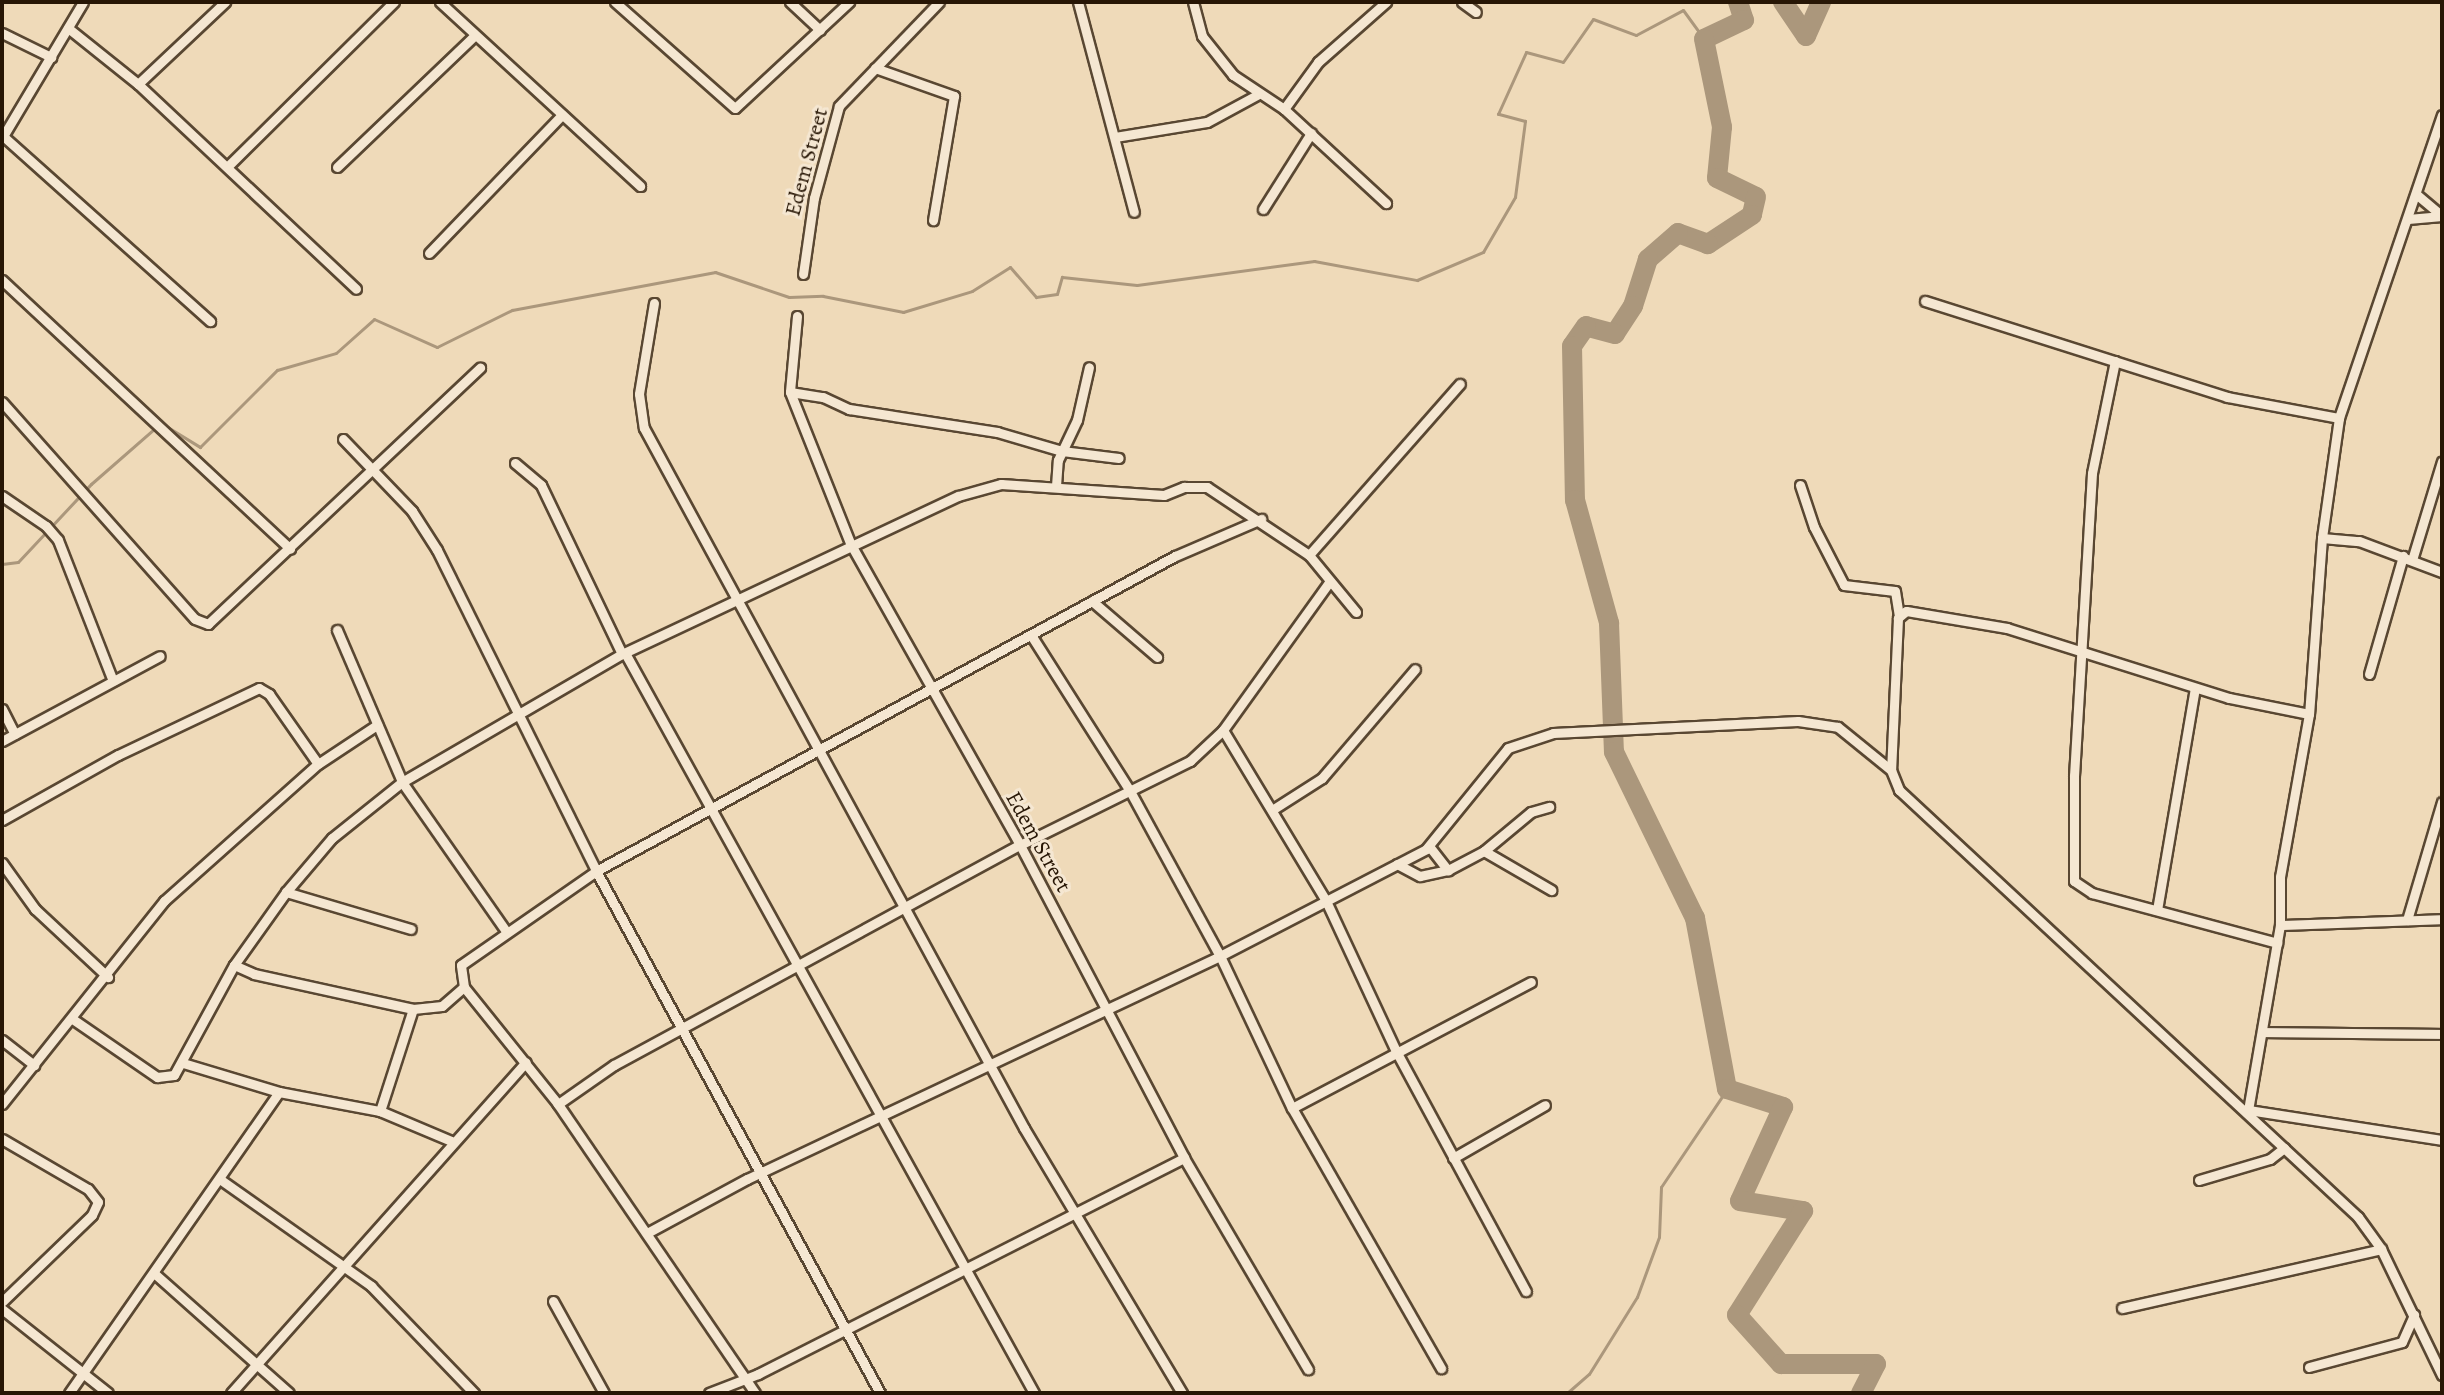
<!DOCTYPE html>
<style>
body{margin:0}
#map{position:relative;width:2444px;height:1395px;overflow:hidden;background:#efdab9;font-family:Alegreya,serif}
div>[style]{position:absolute}
[style*='--x']{left:calc(var(--x)*1px);top:calc(var(--y)*1px);width:calc(var(--w)*1px);rotate:calc(var(--a)*1deg)}
.stream>*{height:3px;margin:-1.5px;padding:0 1.5px;transform-origin:1.5px;border-radius:1.5px;background:#ab977c}
.river>*{height:20px;margin:-10px;padding:0 10px;transform-origin:10px;border-radius:10px;background:#ab977c}
.roads{filter:drop-shadow(2px 0 #594732) drop-shadow(-2px 0 #594732) drop-shadow(0 2px #594732) drop-shadow(0 -2px #594732)}
.minor>*{height:9px;margin:-4.5px;padding:0 4.5px;transform-origin:4.5px;border-radius:4.5px;background:#f5e7d2}
span{translate:-50% -50%;white-space:nowrap;text-align:center;line-height:1.15;-webkit-text-stroke:6px #f5e7d2;paint-order:stroke}
.street-label{font-size:22px;color:#271605}
.frame{position:absolute;inset:0;border:4px solid #271605;pointer-events:none}
</style>
<div id="map">
<div class="stream">
<div style="--x:161;--y:423;--w:46;--a:31.6"></div>
<div style="--x:200;--y:447;--w:109;--a:-45"></div>
<div style="--x:277;--y:370;--w:61;--a:-16.1"></div>
<div style="--x:336;--y:353;--w:51;--a:-41.8"></div>
<div style="--x:374;--y:319;--w:69;--a:24"></div>
<div style="--x:437;--y:347;--w:84;--a:-26.3"></div>
<div style="--x:512;--y:310;--w:207;--a:-10.6"></div>
<div style="--x:715;--y:272;--w:78;--a:18.7"></div>
<div style="--x:789;--y:297;--w:34;--a:-2"></div>
<div style="--x:823;--y:296;--w:82;--a:11.3"></div>
<div style="--x:903;--y:312;--w:72;--a:-16.9"></div>
<div style="--x:972;--y:291;--w:45;--a:-32.3"></div>
<div style="--x:1010;--y:267;--w:40;--a:49"></div>
<div style="--x:1036;--y:297;--w:21;--a:-8"></div>
<div style="--x:1057;--y:294;--w:18;--a:-74"></div>
<div style="--x:1062;--y:277;--w:75;--a:6.1"></div>
<div style="--x:1137;--y:285;--w:179;--a:-7.7"></div>
<div style="--x:1314;--y:261;--w:105;--a:10.5"></div>
<div style="--x:1417;--y:280;--w:72;--a:-23"></div>
<div style="--x:1483;--y:252;--w:64;--a:-59.8"></div>
<div style="--x:1515;--y:197;--w:77;--a:-82.5"></div>
<div style="--x:1525;--y:121;--w:28;--a:-165"></div>
<div style="--x:1498;--y:114;--w:68;--a:-65.7"></div>
<div style="--x:1526;--y:52;--w:38;--a:15"></div>
<div style="--x:1563;--y:62;--w:52;--a:-55.1"></div>
<div style="--x:1593;--y:19;--w:46;--a:20.4"></div>
<div style="--x:1636;--y:35;--w:53;--a:-28"></div>
<div style="--x:1683;--y:10;--w:36;--a:54"></div>
<div style="--x:2;--y:564;--w:16;--a:-7"></div>
<div style="--x:18;--y:562;--w:107;--a:-46.9"></div>
<div style="--x:91;--y:484;--w:85;--a:-41.2"></div>
<div style="--x:1567;--y:1393;--w:29;--a:-41"></div>
<div style="--x:1589;--y:1374;--w:91;--a:-58.1"></div>
<div style="--x:1637;--y:1297;--w:64;--a:-69.9"></div>
<div style="--x:1659;--y:1237;--w:50;--a:-87.7"></div>
<div style="--x:1661;--y:1187;--w:118;--a:-56"></div>
</div>
<div class="river">
<div style="--x:1738;--y:2;--w:19;--a:72"></div>
<div style="--x:1744;--y:20;--w:44;--a:154.6"></div>
<div style="--x:1704;--y:39;--w:90;--a:78.4"></div>
<div style="--x:1722;--y:127;--w:51;--a:95.6"></div>
<div style="--x:1717;--y:178;--w:43;--a:26"></div>
<div style="--x:1756;--y:197;--w:18;--a:103"></div>
<div style="--x:1752;--y:215;--w:53;--a:146.6"></div>
<div style="--x:1708;--y:244;--w:32;--a:-160"></div>
<div style="--x:1678;--y:233;--w:40;--a:139"></div>
<div style="--x:1648;--y:259;--w:49;--a:107.7"></div>
<div style="--x:1633;--y:306;--w:33;--a:123"></div>
<div style="--x:1615;--y:334;--w:30;--a:-165"></div>
<div style="--x:1586;--y:326;--w:24;--a:125"></div>
<div style="--x:1572;--y:346;--w:154;--a:88.9"></div>
<div style="--x:1575;--y:500;--w:128;--a:74.5"></div>
<div style="--x:1609;--y:623;--w:129;--a:87.8"></div>
<div style="--x:1614;--y:752;--w:185;--a:64"></div>
<div style="--x:1695;--y:918;--w:174;--a:79.4"></div>
<div style="--x:1727;--y:1089;--w:59;--a:17.8"></div>
<div style="--x:1783;--y:1107;--w:103;--a:114.6"></div>
<div style="--x:1740;--y:1201;--w:64;--a:9"></div>
<div style="--x:1803;--y:1211;--w:123;--a:122.4"></div>
<div style="--x:1737;--y:1315;--w:66;--a:48.1"></div>
<div style="--x:1781;--y:1364;--w:95;--a:0"></div>
<div style="--x:1876;--y:1364;--w:33;--a:117"></div>
<div style="--x:1783;--y:2;--w:41;--a:55.9"></div>
<div style="--x:1806;--y:36;--w:37;--a:-66"></div>
</div>
<div class="roads">
<div class="minor">
<div style="--x:440;--y:2;--w:272;--a:42.6"></div>
<div style="--x:615;--y:2;--w:160;--a:41.5"></div>
<div style="--x:735;--y:108;--w:156;--a:-42.9"></div>
<div style="--x:790;--y:2;--w:41;--a:43"></div>
<div style="--x:1078;--y:2;--w:217;--a:75.1"></div>
<div style="--x:1193;--y:2;--w:35;--a:75"></div>
<div style="--x:1202;--y:36;--w:50;--a:51.5"></div>
<div style="--x:1233;--y:75;--w:61;--a:33.7"></div>
<div style="--x:1284;--y:109;--w:139;--a:42.7"></div>
<div style="--x:1462;--y:2;--w:17;--a:36"></div>
<div style="--x:68;--y:28;--w:90;--a:38.7"></div>
<div style="--x:138;--y:84;--w:299;--a:43.2"></div>
<div style="--x:2;--y:33;--w:55;--a:26.1"></div>
<div style="--x:875;--y:68;--w:84;--a:19.5"></div>
<div style="--x:954;--y:96;--w:126;--a:99.6"></div>
<div style="--x:138;--y:84;--w:120;--a:-43.3"></div>
<div style="--x:1284;--y:109;--w:58;--a:-54.1"></div>
<div style="--x:1318;--y:62;--w:91;--a:-41.4"></div>
<div style="--x:2442;--y:115;--w:320;--a:108.8"></div>
<div style="--x:2339;--y:418;--w:121;--a:98.1"></div>
<div style="--x:2322;--y:538;--w:176;--a:94.2"></div>
<div style="--x:2309;--y:714;--w:166;--a:100.1"></div>
<div style="--x:2280;--y:877;--w:48;--a:90"></div>
<div style="--x:2280;--y:925;--w:188;--a:99.8"></div>
<div style="--x:2248;--y:1110;--w:196;--a:8.8"></div>
<div style="--x:3;--y:136;--w:278;--a:41.8"></div>
<div style="--x:1115;--y:137;--w:93;--a:-9.3"></div>
<div style="--x:1207;--y:122;--w:57;--a:-28.4"></div>
<div style="--x:2;--y:138;--w:158;--a:-59.2"></div>
<div style="--x:227;--y:167;--w:235;--a:-44.7"></div>
<div style="--x:337;--y:167;--w:191;--a:-43.7"></div>
<div style="--x:2416;--y:194;--w:34;--a:40"></div>
<div style="--x:1263;--y:209;--w:90;--a:-57.7"></div>
<div style="--x:2408;--y:219;--w:34;--a:-5"></div>
<div style="--x:429;--y:253;--w:192;--a:-46.1"></div>
<div style="--x:803;--y:274;--w:77;--a:-81.8"></div>
<div style="--x:814;--y:198;--w:95;--a:-74.8"></div>
<div style="--x:839;--y:106;--w:144;--a:-46.1"></div>
<div style="--x:2;--y:280;--w:394;--a:43"></div>
<div style="--x:1925;--y:301;--w:317;--a:17.6"></div>
<div style="--x:2227;--y:397;--w:114;--a:10.6"></div>
<div style="--x:654;--y:303;--w:92;--a:99.4"></div>
<div style="--x:639;--y:394;--w:34;--a:82"></div>
<div style="--x:644;--y:428;--w:796;--a:61.5"></div>
<div style="--x:1024;--y:1128;--w:309;--a:59.2"></div>
<div style="--x:797;--y:316;--w:76;--a:95.3"></div>
<div style="--x:790;--y:392;--w:162;--a:68.3"></div>
<div style="--x:850;--y:543;--w:347;--a:60.6"></div>
<div style="--x:1020;--y:845;--w:353;--a:62.3"></div>
<div style="--x:1184;--y:1158;--w:245;--a:59.6"></div>
<div style="--x:2115;--y:361;--w:114;--a:101.6"></div>
<div style="--x:2092;--y:473;--w:304;--a:93.4"></div>
<div style="--x:2074;--y:776;--w:105;--a:90"></div>
<div style="--x:2074;--y:881;--w:22;--a:34"></div>
<div style="--x:2092;--y:893;--w:192;--a:15.1"></div>
<div style="--x:790;--y:392;--w:33;--a:9"></div>
<div style="--x:823;--y:397;--w:29;--a:25"></div>
<div style="--x:849;--y:409;--w:150;--a:8.8"></div>
<div style="--x:997;--y:432;--w:68;--a:16.3"></div>
<div style="--x:1062;--y:451;--w:57;--a:7"></div>
<div style="--x:2;--y:402;--w:290;--a:48.4"></div>
<div style="--x:195;--y:619;--w:14;--a:21"></div>
<div style="--x:208;--y:624;--w:374;--a:-43.3"></div>
<div style="--x:343;--y:439;--w:100;--a:46.2"></div>
<div style="--x:412;--y:511;--w:46;--a:57.3"></div>
<div style="--x:437;--y:550;--w:358;--a:63.6"></div>
<div style="--x:596;--y:871;--w:594;--a:61.45"></div>
<div style="--x:515;--y:463;--w:34;--a:40"></div>
<div style="--x:541;--y:485;--w:187;--a:64.4"></div>
<div style="--x:1800;--y:485;--w:44;--a:71.6"></div>
<div style="--x:1814;--y:527;--w:65;--a:62.7"></div>
<div style="--x:1844;--y:585;--w:51;--a:6.7"></div>
<div style="--x:1895;--y:591;--w:24;--a:81"></div>
<div style="--x:1056;--y:486;--w:26;--a:-86"></div>
<div style="--x:1058;--y:460;--w:44;--a:-64.6"></div>
<div style="--x:1077;--y:420;--w:54;--a:-77.2"></div>
<div style="--x:2;--y:496;--w:53;--a:34.3"></div>
<div style="--x:46;--y:526;--w:18;--a:49"></div>
<div style="--x:58;--y:540;--w:151;--a:68.7"></div>
<div style="--x:2322;--y:538;--w:37;--a:5"></div>
<div style="--x:2359;--y:541;--w:89;--a:20.5"></div>
<div style="--x:1309;--y:555;--w:228;--a:-48.6"></div>
<div style="--x:2412;--y:560;--w:103;--a:-73.1"></div>
<div style="--x:1092;--y:601;--w:86;--a:40.7"></div>
<div style="--x:337;--y:630;--w:165;--a:66.8"></div>
<div style="--x:402;--y:782;--w:182;--a:55.1"></div>
<div style="--x:1031;--y:635;--w:185;--a:57.6"></div>
<div style="--x:1130;--y:791;--w:188;--a:61.4"></div>
<div style="--x:1220;--y:956;--w:168;--a:64.7"></div>
<div style="--x:1292;--y:1108;--w:300;--a:60.2"></div>
<div style="--x:625;--y:653;--w:846;--a:61.07"></div>
<div style="--x:2369;--y:674;--w:123;--a:-73.9"></div>
<div style="--x:2;--y:709;--w:28;--a:63"></div>
<div style="--x:2309;--y:714;--w:82;--a:-168.7"></div>
<div style="--x:2229;--y:698;--w:233;--a:-162.5"></div>
<div style="--x:2007;--y:628;--w:102;--a:-170.4"></div>
<div style="--x:1906;--y:611;--w:11;--a:139"></div>
<div style="--x:1898;--y:618;--w:152;--a:92.6"></div>
<div style="--x:1891;--y:770;--w:22;--a:68"></div>
<div style="--x:1899;--y:790;--w:627;--a:42.93"></div>
<div style="--x:2358;--y:1217;--w:39;--a:54"></div>
<div style="--x:2381;--y:1249;--w:140;--a:64.2"></div>
<div style="--x:1223;--y:730;--w:200;--a:58.9"></div>
<div style="--x:1326;--y:901;--w:166;--a:65"></div>
<div style="--x:1396;--y:1051;--w:273;--a:61.6"></div>
<div style="--x:2;--y:741;--w:179;--a:-28.3"></div>
<div style="--x:1272;--y:810;--w:59;--a:-32.6"></div>
<div style="--x:1322;--y:778;--w:143;--a:-49.5"></div>
<div style="--x:2;--y:820;--w:133;--a:-29.3"></div>
<div style="--x:118;--y:755;--w:156;--a:-25.4"></div>
<div style="--x:259;--y:688;--w:12;--a:31"></div>
<div style="--x:269;--y:694;--w:85;--a:55"></div>
<div style="--x:1429;--y:846;--w:31;--a:52"></div>
<div style="--x:1448;--y:870;--w:41;--a:-27.8"></div>
<div style="--x:1484;--y:851;--w:61;--a:-39.7"></div>
<div style="--x:1531;--y:812;--w:19;--a:-16"></div>
<div style="--x:1484;--y:851;--w:78;--a:30.2"></div>
<div style="--x:2;--y:863;--w:57;--a:54.3"></div>
<div style="--x:35;--y:909;--w:100;--a:43"></div>
<div style="--x:1397;--y:864;--w:26;--a:28"></div>
<div style="--x:1420;--y:876;--w:29;--a:-12"></div>
<div style="--x:286;--y:892;--w:130;--a:16.5"></div>
<div style="--x:2157;--y:910;--w:225;--a:-80.3"></div>
<div style="--x:2407;--y:920;--w:123;--a:-73.5"></div>
<div style="--x:2280;--y:925;--w:162;--a:-2.1"></div>
<div style="--x:234;--y:965;--w:22;--a:24"></div>
<div style="--x:254;--y:974;--w:163;--a:12.4"></div>
<div style="--x:413;--y:1009;--w:29;--a:-6"></div>
<div style="--x:442;--y:1006;--w:29;--a:-41"></div>
<div style="--x:74;--y:1020;--w:101;--a:34.5"></div>
<div style="--x:157;--y:1077;--w:17;--a:-7"></div>
<div style="--x:174;--y:1075;--w:125;--a:-61.4"></div>
<div style="--x:234;--y:965;--w:90;--a:-54.5"></div>
<div style="--x:286;--y:892;--w:71;--a:-49.6"></div>
<div style="--x:332;--y:838;--w:90;--a:-38.7"></div>
<div style="--x:402;--y:782;--w:255;--a:-30.2"></div>
<div style="--x:622;--y:654;--w:371;--a:-25.2"></div>
<div style="--x:958;--y:496;--w:45;--a:-15.6"></div>
<div style="--x:1001;--y:484;--w:163;--a:3.9"></div>
<div style="--x:1164;--y:495;--w:22;--a:-22"></div>
<div style="--x:1184;--y:487;--w:23;--a:0"></div>
<div style="--x:1207;--y:487;--w:123;--a:33.7"></div>
<div style="--x:1309;--y:555;--w:74;--a:50.5"></div>
<div style="--x:2262;--y:1032;--w:180;--a:0.6"></div>
<div style="--x:2;--y:1040;--w:41;--a:38"></div>
<div style="--x:183;--y:1063;--w:100;--a:16.8"></div>
<div style="--x:279;--y:1092;--w:103;--a:10.7"></div>
<div style="--x:380;--y:1111;--w:77;--a:22.9"></div>
<div style="--x:2;--y:1104;--w:260;--a:-51.4"></div>
<div style="--x:164;--y:901;--w:206;--a:-41.7"></div>
<div style="--x:318;--y:764;--w:71;--a:-33.5"></div>
<div style="--x:558;--y:1104;--w:68;--a:-34.9"></div>
<div style="--x:614;--y:1065;--w:462;--a:-28.5"></div>
<div style="--x:1020;--y:845;--w:190;--a:-26.3"></div>
<div style="--x:1190;--y:761;--w:45;--a:-43.2"></div>
<div style="--x:1223;--y:730;--w:183;--a:-54.3"></div>
<div style="--x:1292;--y:1108;--w:270;--a:-27.8"></div>
<div style="--x:380;--y:1111;--w:107;--a:-72.1"></div>
<div style="--x:2;--y:1139;--w:99;--a:30.2"></div>
<div style="--x:88;--y:1189;--w:16;--a:52"></div>
<div style="--x:98;--y:1202;--w:14;--a:115"></div>
<div style="--x:92;--y:1215;--w:125;--a:136"></div>
<div style="--x:1453;--y:1158;--w:106;--a:-29.9"></div>
<div style="--x:221;--y:1180;--w:184;--a:35.2"></div>
<div style="--x:371;--y:1286;--w:149;--a:46.1"></div>
<div style="--x:2199;--y:1180;--w:74;--a:-16.5"></div>
<div style="--x:2270;--y:1159;--w:18;--a:-38"></div>
<div style="--x:647;--y:1233;--w:114;--a:-28.4"></div>
<div style="--x:747;--y:1179;--w:523;--a:-25.24"></div>
<div style="--x:1220;--y:956;--w:232;--a:-27.4"></div>
<div style="--x:1426;--y:849;--w:130;--a:-50.9"></div>
<div style="--x:1508;--y:748;--w:47;--a:-18.4"></div>
<div style="--x:1553;--y:733;--w:245;--a:-2.8"></div>
<div style="--x:1798;--y:721;--w:40;--a:8.5"></div>
<div style="--x:1838;--y:727;--w:68;--a:39.1"></div>
<div style="--x:155;--y:1274;--w:179;--a:41.6"></div>
<div style="--x:553;--y:1301;--w:105;--a:61"></div>
<div style="--x:2122;--y:1308;--w:266;--a:-12.8"></div>
<div style="--x:2;--y:1309;--w:135;--a:38.4"></div>
<div style="--x:2309;--y:1367;--w:96;--a:-15"></div>
<div style="--x:2402;--y:1342;--w:30;--a:-66"></div>
<div style="--x:69;--y:1393;--w:367;--a:-55.1"></div>
<div style="--x:231;--y:1393;--w:443;--a:-48.3"></div>
<div style="--x:709;--y:1393;--w:53;--a:-21.2"></div>
<div style="--x:758;--y:1374;--w:478;--a:-26.9"></div>
<div style="--x:755;--y:1393;--w:350;--a:-124.3"></div>
<div style="--x:558;--y:1104;--w:150;--a:-128.8"></div>
<div style="--x:464;--y:987;--w:22;--a:-98"></div>
<div style="--x:461;--y:965;--w:165;--a:-34.8"></div>
<div style="--x:596;--y:871;--w:659;--a:-28.55"></div>
<div style="--x:1175;--y:556;--w:94;--a:-23.3"></div>
</div>
</div>
<div class="street-label">
<span style="left:807px;top:162px;rotate:-75deg">Edem Street</span>
<span style="left:1038px;top:842px;rotate:61deg">Edem Street</span>
</div>
<div class="frame"></div>
</div>
